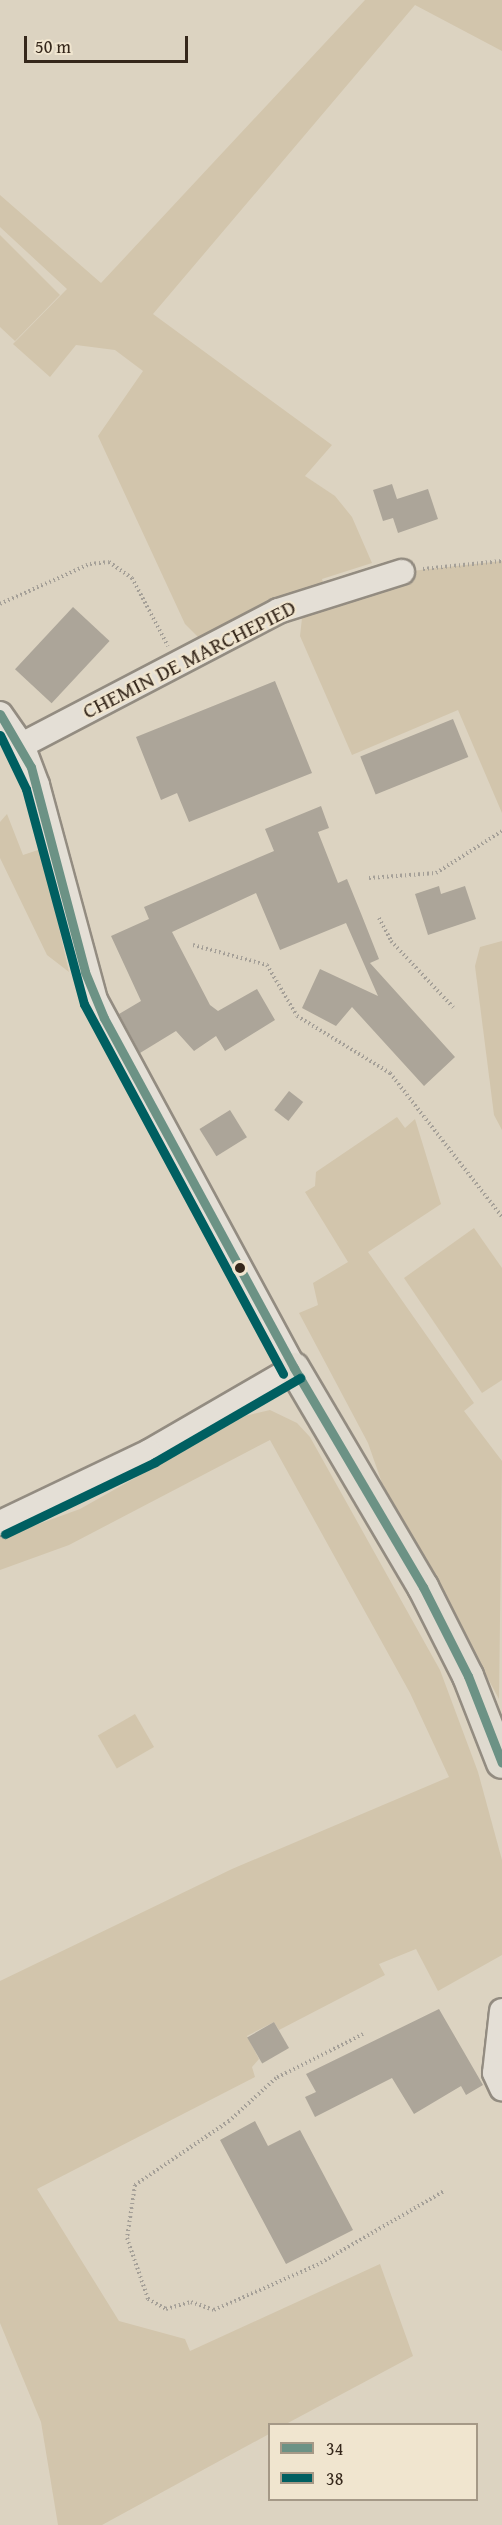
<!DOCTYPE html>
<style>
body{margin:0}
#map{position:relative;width:502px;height:2525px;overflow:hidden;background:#dcd3c1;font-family:"Gentium Book Plus",serif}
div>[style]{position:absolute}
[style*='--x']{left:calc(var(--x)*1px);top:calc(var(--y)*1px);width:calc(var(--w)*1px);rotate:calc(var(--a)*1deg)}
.green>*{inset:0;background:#d2c5ac;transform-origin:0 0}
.building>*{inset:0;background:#aca599;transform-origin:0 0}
.path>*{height:4px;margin-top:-2px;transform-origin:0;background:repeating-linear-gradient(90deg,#a5a098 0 1.5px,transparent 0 4.5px)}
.roads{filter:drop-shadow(2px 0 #938c81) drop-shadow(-2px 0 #938c81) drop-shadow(0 2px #938c81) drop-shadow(0 -2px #938c81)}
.minor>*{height:24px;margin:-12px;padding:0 12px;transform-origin:12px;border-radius:12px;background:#e4dfd6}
.major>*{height:30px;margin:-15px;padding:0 15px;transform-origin:15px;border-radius:15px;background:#dfdacf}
.bus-1>*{height:9px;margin:-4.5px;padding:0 4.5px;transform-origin:4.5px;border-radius:4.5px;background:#6c9285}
.bus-2>*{height:9px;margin:-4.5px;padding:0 4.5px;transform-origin:4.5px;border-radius:4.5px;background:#005f61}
.dots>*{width:16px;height:16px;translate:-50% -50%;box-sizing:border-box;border:3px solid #f0e5cf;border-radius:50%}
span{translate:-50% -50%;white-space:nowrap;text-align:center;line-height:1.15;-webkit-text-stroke:4.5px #f0e5cf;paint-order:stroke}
.street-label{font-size:22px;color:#35271b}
.legend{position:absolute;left:268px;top:2423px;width:210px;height:78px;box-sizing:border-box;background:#f0e5cf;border:2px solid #a59987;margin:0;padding:8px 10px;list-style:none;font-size:18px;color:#35271b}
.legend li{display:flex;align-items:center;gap:12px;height:30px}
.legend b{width:30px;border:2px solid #a59987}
.scale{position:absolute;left:24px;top:36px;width:164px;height:27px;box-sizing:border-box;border:3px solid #35271b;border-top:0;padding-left:8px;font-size:18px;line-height:21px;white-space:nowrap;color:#35271b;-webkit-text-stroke:4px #f0e5cf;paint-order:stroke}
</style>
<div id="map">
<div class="green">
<div style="clip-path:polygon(365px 0,502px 0,502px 51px,415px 5px,153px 314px,332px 445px,305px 476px,335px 496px,352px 517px,372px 563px,322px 579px,324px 585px,201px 640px,185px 624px,98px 436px,143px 371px,115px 350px,76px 345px,50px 377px,13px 344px,67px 289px,0 227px,0 195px,101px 283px)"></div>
<div style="clip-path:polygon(0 235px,60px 295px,15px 341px,0 327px)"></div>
<div style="clip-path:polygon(502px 561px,502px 813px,458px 710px,352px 755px,300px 636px,303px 609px,402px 572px)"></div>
<div style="clip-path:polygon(7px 814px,23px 855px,41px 849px,69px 972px,47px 955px,0 858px,0 822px)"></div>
<div style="clip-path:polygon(502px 941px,502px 1130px,494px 1115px,475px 966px,480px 947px)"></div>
<div style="clip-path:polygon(397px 1117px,405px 1128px,415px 1119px,441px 1204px,368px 1252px,474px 1403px,464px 1411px,502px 1461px,499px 1699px,382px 1483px,368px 1443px,299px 1313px,318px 1305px,313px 1283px,348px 1262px,305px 1192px,315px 1186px,316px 1172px)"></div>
<div style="clip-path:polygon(474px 1228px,502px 1268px,502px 1380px,482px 1393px,404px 1278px)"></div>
<div style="clip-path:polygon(270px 1410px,297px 1423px,310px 1437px,440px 1670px,478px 1772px,502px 1860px,502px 1955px,438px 1991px,416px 1949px,379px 1964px,385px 1975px,279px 2030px,274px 2022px,247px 2036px,259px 2059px,252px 2067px,255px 2077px,37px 2189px,119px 2321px,185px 2339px,190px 2351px,380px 2264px,413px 2356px,286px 2424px,270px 2424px,269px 2434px,102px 2525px,58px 2525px,41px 2422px,0 2323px,0 1981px,232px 1869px,449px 1777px,410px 1693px,270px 1440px,69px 1545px,0 1570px,0 1538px,80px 1509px,245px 1416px)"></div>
<div style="left:135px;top:1714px;width:38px;height:43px;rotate:60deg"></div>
</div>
<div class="building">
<div style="clip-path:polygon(392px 484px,397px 499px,428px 489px,438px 519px,398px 533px,393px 518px,383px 521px,373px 490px)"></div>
<div style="left:73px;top:607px;width:50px;height:85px;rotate:43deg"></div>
<div style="clip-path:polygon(275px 681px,312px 773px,189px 822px,177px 793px,161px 800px,136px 737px)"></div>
<div style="left:453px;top:719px;width:41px;height:100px;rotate:68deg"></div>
<div style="clip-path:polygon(321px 806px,329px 828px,318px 832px,338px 883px,347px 879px,362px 916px,379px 959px,370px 963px,455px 1057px,424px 1086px,352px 1007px,336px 1026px,302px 1008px,320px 969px,378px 996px,346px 923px,280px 950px,256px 893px,172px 932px,210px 1005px,218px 1011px,257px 989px,275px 1020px,225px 1051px,216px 1036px,194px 1051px,176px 1031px,140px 1053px,119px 1014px,141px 1001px,111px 936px,149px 919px,144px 907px,274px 851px,265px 829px)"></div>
<div style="clip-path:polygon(439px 886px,441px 894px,465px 886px,476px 919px,428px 935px,415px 894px)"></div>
<div style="left:289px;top:1091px;width:18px;height:24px;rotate:38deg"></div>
<div style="left:230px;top:1110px;width:32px;height:36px;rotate:58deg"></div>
<div style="clip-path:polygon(439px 2009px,483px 2085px,466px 2095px,461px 2086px,414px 2114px,392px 2078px,315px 2117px,305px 2097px,316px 2092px,306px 2074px)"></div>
<div style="left:274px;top:2022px;width:30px;height:31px;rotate:60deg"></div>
<div style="clip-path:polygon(255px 2121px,268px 2146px,300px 2130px,353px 2230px,286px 2264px,220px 2140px)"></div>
</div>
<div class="path">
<div style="--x:423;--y:569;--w:79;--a:-5.8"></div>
<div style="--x:0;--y:604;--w:98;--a:-24"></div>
<div style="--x:90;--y:564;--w:19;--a:-6"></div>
<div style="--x:109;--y:562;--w:28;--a:35"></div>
<div style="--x:132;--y:578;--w:77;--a:62.1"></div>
<div style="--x:369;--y:878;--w:67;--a:-4.3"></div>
<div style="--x:436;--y:873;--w:78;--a:-32.5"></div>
<div style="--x:379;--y:918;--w:26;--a:62"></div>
<div style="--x:391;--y:941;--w:91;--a:46.8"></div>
<div style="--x:193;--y:945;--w:77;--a:15.1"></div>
<div style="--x:267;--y:965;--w:59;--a:59.5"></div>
<div style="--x:297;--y:1016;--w:109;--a:31.5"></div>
<div style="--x:390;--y:1073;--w:182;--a:52.1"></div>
<div style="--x:363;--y:2034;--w:97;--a:153.2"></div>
<div style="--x:276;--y:2078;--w:64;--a:137.5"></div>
<div style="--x:229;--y:2121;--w:114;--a:145.8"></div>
<div style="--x:135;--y:2185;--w:54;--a:98.6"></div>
<div style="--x:127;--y:2238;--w:65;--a:71"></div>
<div style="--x:148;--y:2299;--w:21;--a:29"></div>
<div style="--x:166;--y:2309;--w:26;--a:-16"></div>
<div style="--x:191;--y:2302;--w:24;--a:19"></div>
<div style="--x:214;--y:2310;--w:112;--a:-23.6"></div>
<div style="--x:317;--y:2265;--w:147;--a:-30.2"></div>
</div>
<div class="roads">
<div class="minor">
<div style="--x:0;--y:714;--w:38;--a:55"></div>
<div style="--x:22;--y:745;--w:43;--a:69.4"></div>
<div style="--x:37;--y:785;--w:223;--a:74.9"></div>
<div style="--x:95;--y:1000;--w:418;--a:61.6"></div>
<div style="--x:294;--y:1368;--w:168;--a:149.9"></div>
<div style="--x:149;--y:1452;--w:165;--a:154.5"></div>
<div style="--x:22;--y:745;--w:289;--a:-27.6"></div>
<div style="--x:278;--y:611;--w:130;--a:-17.5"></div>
<div style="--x:502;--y:2011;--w:62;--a:96.4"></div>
<div style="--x:495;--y:2073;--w:17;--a:65"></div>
</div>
<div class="major">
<div style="--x:294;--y:1368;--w:254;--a:59.5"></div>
<div style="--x:423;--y:1587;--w:100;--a:63.2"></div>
<div style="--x:468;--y:1676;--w:93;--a:68.7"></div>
</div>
</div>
<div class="bus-1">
<div style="--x:0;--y:714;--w:61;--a:59.7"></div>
<div style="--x:31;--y:767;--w:212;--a:75.2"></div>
<div style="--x:85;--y:972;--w:50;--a:67.6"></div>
<div style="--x:104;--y:1018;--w:398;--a:61.5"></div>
<div style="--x:294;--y:1368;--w:254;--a:59.5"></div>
<div style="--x:423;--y:1587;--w:100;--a:63.2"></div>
<div style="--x:468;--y:1676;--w:93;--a:68.7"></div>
</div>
<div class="bus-2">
<div style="--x:0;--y:735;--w:60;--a:64.3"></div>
<div style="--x:26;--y:789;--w:223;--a:74.9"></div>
<div style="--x:84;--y:1004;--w:420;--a:61.7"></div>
<div style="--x:5;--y:1534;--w:166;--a:-25.6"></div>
<div style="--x:155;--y:1462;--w:168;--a:-30.1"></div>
</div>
<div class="dots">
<div style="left:240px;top:1268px;background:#35271b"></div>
</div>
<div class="street-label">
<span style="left:189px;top:659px;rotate:-27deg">CHEMIN DE MARCHEPIED</span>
</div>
<ul class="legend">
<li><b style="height:8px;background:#6c9285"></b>34</li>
<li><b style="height:8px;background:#005f61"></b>38</li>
</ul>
<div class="scale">50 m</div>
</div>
